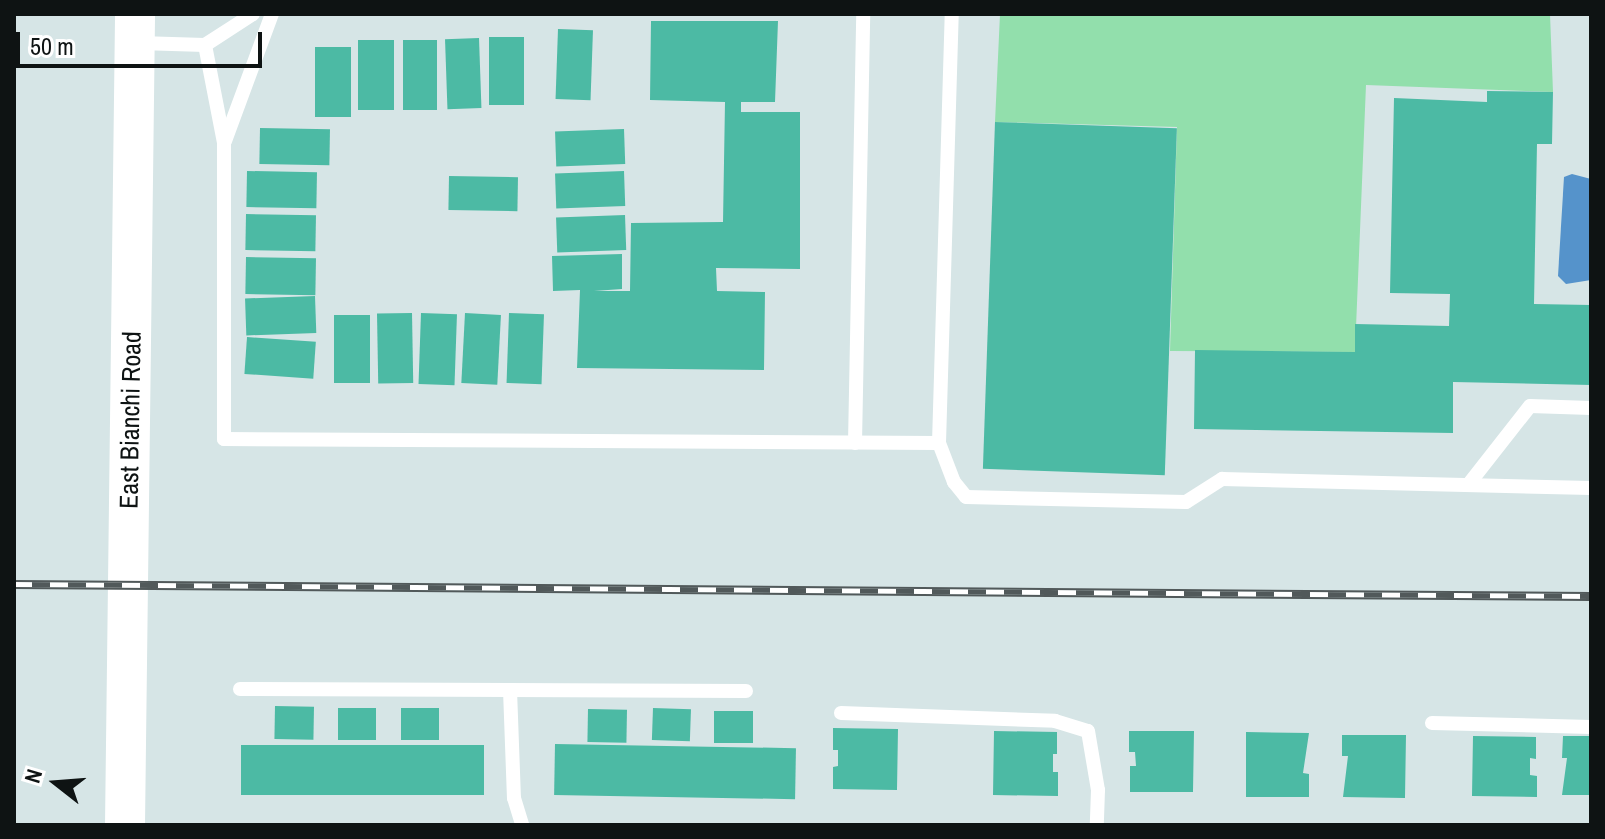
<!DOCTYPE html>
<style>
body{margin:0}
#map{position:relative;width:1605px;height:839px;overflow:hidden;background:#d6e5e6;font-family:"Archivo Narrow",sans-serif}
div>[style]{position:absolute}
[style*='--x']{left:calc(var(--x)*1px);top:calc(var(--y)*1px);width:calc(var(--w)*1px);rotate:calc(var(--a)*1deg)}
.green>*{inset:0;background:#92dfac}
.water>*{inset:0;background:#5593cb}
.building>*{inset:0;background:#4cbaa4;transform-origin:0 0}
.lane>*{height:14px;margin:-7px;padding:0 7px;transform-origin:7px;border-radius:7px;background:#fff}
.secondary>*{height:40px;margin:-20px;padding:0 20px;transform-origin:20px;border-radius:20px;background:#fff}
.rail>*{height:9px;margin-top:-4.5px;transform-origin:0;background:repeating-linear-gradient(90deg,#fff 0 18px,#51595a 0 36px);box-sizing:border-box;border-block:2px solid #51595a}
span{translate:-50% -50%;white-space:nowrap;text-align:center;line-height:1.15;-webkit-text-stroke:8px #fff;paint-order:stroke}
.street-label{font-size:26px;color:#0e1313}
.frame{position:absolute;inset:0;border:16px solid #0e1313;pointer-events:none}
.north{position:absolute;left:16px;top:743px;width:80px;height:80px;-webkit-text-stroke:6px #fff;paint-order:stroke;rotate:287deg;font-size:22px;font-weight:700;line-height:32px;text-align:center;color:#0e1313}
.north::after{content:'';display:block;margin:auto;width:28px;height:36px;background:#0e1313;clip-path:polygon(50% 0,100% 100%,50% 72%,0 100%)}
.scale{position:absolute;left:16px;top:32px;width:246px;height:36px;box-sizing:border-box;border:4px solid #0e1313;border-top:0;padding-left:10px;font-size:24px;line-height:28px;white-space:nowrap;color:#0e1313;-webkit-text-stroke:6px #fff;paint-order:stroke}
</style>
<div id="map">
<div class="green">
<div style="clip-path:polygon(1000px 14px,1550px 14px,1553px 92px,1366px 85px,1355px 352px,1170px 351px,1177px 127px,995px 122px)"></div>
</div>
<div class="water">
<div style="clip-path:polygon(1572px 174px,1591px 179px,1591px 280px,1566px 284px,1558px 276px,1564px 177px)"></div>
</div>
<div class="building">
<div style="clip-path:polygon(651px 21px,778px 21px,775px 102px,741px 102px,741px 112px,800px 112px,800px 269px,716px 268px,717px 291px,765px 292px,764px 370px,577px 368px,580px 290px,553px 291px,552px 256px,622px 254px,622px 289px,594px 291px,630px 291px,631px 223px,723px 222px,725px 102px,650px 100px)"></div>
<div style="left:558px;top:29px;width:35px;height:70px;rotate:2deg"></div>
<div style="left:489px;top:37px;width:35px;height:68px"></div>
<div style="left:479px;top:38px;width:70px;height:34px;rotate:88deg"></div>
<div style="left:358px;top:40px;width:36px;height:70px"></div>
<div style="left:437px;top:40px;width:70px;height:34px;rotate:90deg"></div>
<div style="left:315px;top:47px;width:36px;height:70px"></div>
<div style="clip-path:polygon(1487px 91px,1553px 92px,1552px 144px,1537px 144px,1534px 304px,1591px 305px,1591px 385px,1453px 382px,1453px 433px,1194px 429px,1195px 350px,1355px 352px,1355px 324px,1449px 326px,1450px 294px,1390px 293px,1394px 98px,1487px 102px)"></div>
<div style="left:995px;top:122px;width:182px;height:347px;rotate:2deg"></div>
<div style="left:260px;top:128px;width:70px;height:36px;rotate:1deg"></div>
<div style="left:624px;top:129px;width:35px;height:69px;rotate:88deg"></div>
<div style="left:247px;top:171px;width:70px;height:36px;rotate:1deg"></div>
<div style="left:624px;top:171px;width:35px;height:69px;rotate:88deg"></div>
<div style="left:449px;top:176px;width:69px;height:34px;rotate:1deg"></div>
<div style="left:246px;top:214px;width:70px;height:36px;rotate:1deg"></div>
<div style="left:625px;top:215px;width:35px;height:69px;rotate:88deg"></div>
<div style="left:246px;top:257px;width:70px;height:37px;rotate:1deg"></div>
<div style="left:315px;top:296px;width:37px;height:70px;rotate:88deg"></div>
<div style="left:412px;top:313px;width:70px;height:35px;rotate:89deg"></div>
<div style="left:421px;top:313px;width:36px;height:71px;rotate:2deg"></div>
<div style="left:465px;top:313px;width:36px;height:70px;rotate:3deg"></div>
<div style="left:509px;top:313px;width:35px;height:70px;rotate:2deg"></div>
<div style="left:334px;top:315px;width:36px;height:68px"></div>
<div style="left:247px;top:337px;width:69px;height:37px;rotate:4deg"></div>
<div style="left:275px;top:706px;width:39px;height:33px;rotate:1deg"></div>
<div style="left:338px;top:708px;width:38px;height:32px"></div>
<div style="left:401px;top:708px;width:38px;height:32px"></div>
<div style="left:653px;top:708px;width:38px;height:32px;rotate:2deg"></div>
<div style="left:588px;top:709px;width:39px;height:33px;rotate:1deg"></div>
<div style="left:714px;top:711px;width:39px;height:32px"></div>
<div style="clip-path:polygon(833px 728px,898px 729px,897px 790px,833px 789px,833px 767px,838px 766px,838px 750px,833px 750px)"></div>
<div style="clip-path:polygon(994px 731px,1057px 732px,1057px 754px,1053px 754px,1053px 772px,1058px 772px,1058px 796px,993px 795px)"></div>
<div style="clip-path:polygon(1129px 731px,1194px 731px,1193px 792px,1130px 792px,1130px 766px,1136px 766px,1135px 752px,1129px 752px)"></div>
<div style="clip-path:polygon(1246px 732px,1309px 733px,1303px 773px,1309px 774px,1309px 797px,1246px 797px)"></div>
<div style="clip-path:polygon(1342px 735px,1406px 735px,1405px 798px,1343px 797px,1348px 756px,1342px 756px)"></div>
<div style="clip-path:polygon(1473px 736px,1536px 737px,1536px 759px,1530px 758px,1530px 775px,1537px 776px,1537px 797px,1472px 796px)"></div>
<div style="clip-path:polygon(1563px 736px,1591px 736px,1591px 795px,1562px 795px,1567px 758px,1562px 758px)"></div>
<div style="left:555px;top:744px;width:241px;height:51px;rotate:1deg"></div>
<div style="left:241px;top:745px;width:243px;height:50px"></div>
</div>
<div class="lane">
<div style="--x:139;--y:43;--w:66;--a:1.7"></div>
<div style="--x:205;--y:45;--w:57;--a:-32.9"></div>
<div style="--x:205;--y:45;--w:100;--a:79"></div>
<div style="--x:224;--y:143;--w:296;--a:90"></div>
<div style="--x:224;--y:439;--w:715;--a:0.32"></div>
<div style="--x:939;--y:443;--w:429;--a:-88.3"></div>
<div style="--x:225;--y:141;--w:135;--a:-69.7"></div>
<div style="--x:855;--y:443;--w:429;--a:-88.9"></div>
<div style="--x:939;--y:443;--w:42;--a:69"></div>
<div style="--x:954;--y:482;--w:19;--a:51"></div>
<div style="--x:966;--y:497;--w:220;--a:1.3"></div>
<div style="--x:1186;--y:502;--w:43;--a:-32.6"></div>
<div style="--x:1222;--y:479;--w:369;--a:1.4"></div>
<div style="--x:1468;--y:485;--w:100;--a:-51.9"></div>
<div style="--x:1530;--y:406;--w:61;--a:1.9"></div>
<div style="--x:240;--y:689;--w:506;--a:0.23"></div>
<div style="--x:510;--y:690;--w:108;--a:87.9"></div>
<div style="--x:514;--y:798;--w:28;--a:73"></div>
<div style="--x:841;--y:713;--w:214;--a:2.1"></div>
<div style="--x:1055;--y:721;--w:34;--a:17"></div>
<div style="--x:1088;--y:731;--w:60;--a:80.4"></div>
<div style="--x:1098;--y:790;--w:35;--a:92"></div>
<div style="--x:1432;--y:723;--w:159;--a:1.4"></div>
</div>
<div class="secondary">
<div style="--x:125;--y:825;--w:811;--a:-89.29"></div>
</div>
<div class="rail">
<div style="--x:14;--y:584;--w:1577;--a:0.44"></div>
</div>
<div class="street-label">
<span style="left:130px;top:420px;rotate:-89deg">East Bianchi Road</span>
</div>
<div class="frame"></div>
<div class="north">N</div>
<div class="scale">50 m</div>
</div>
